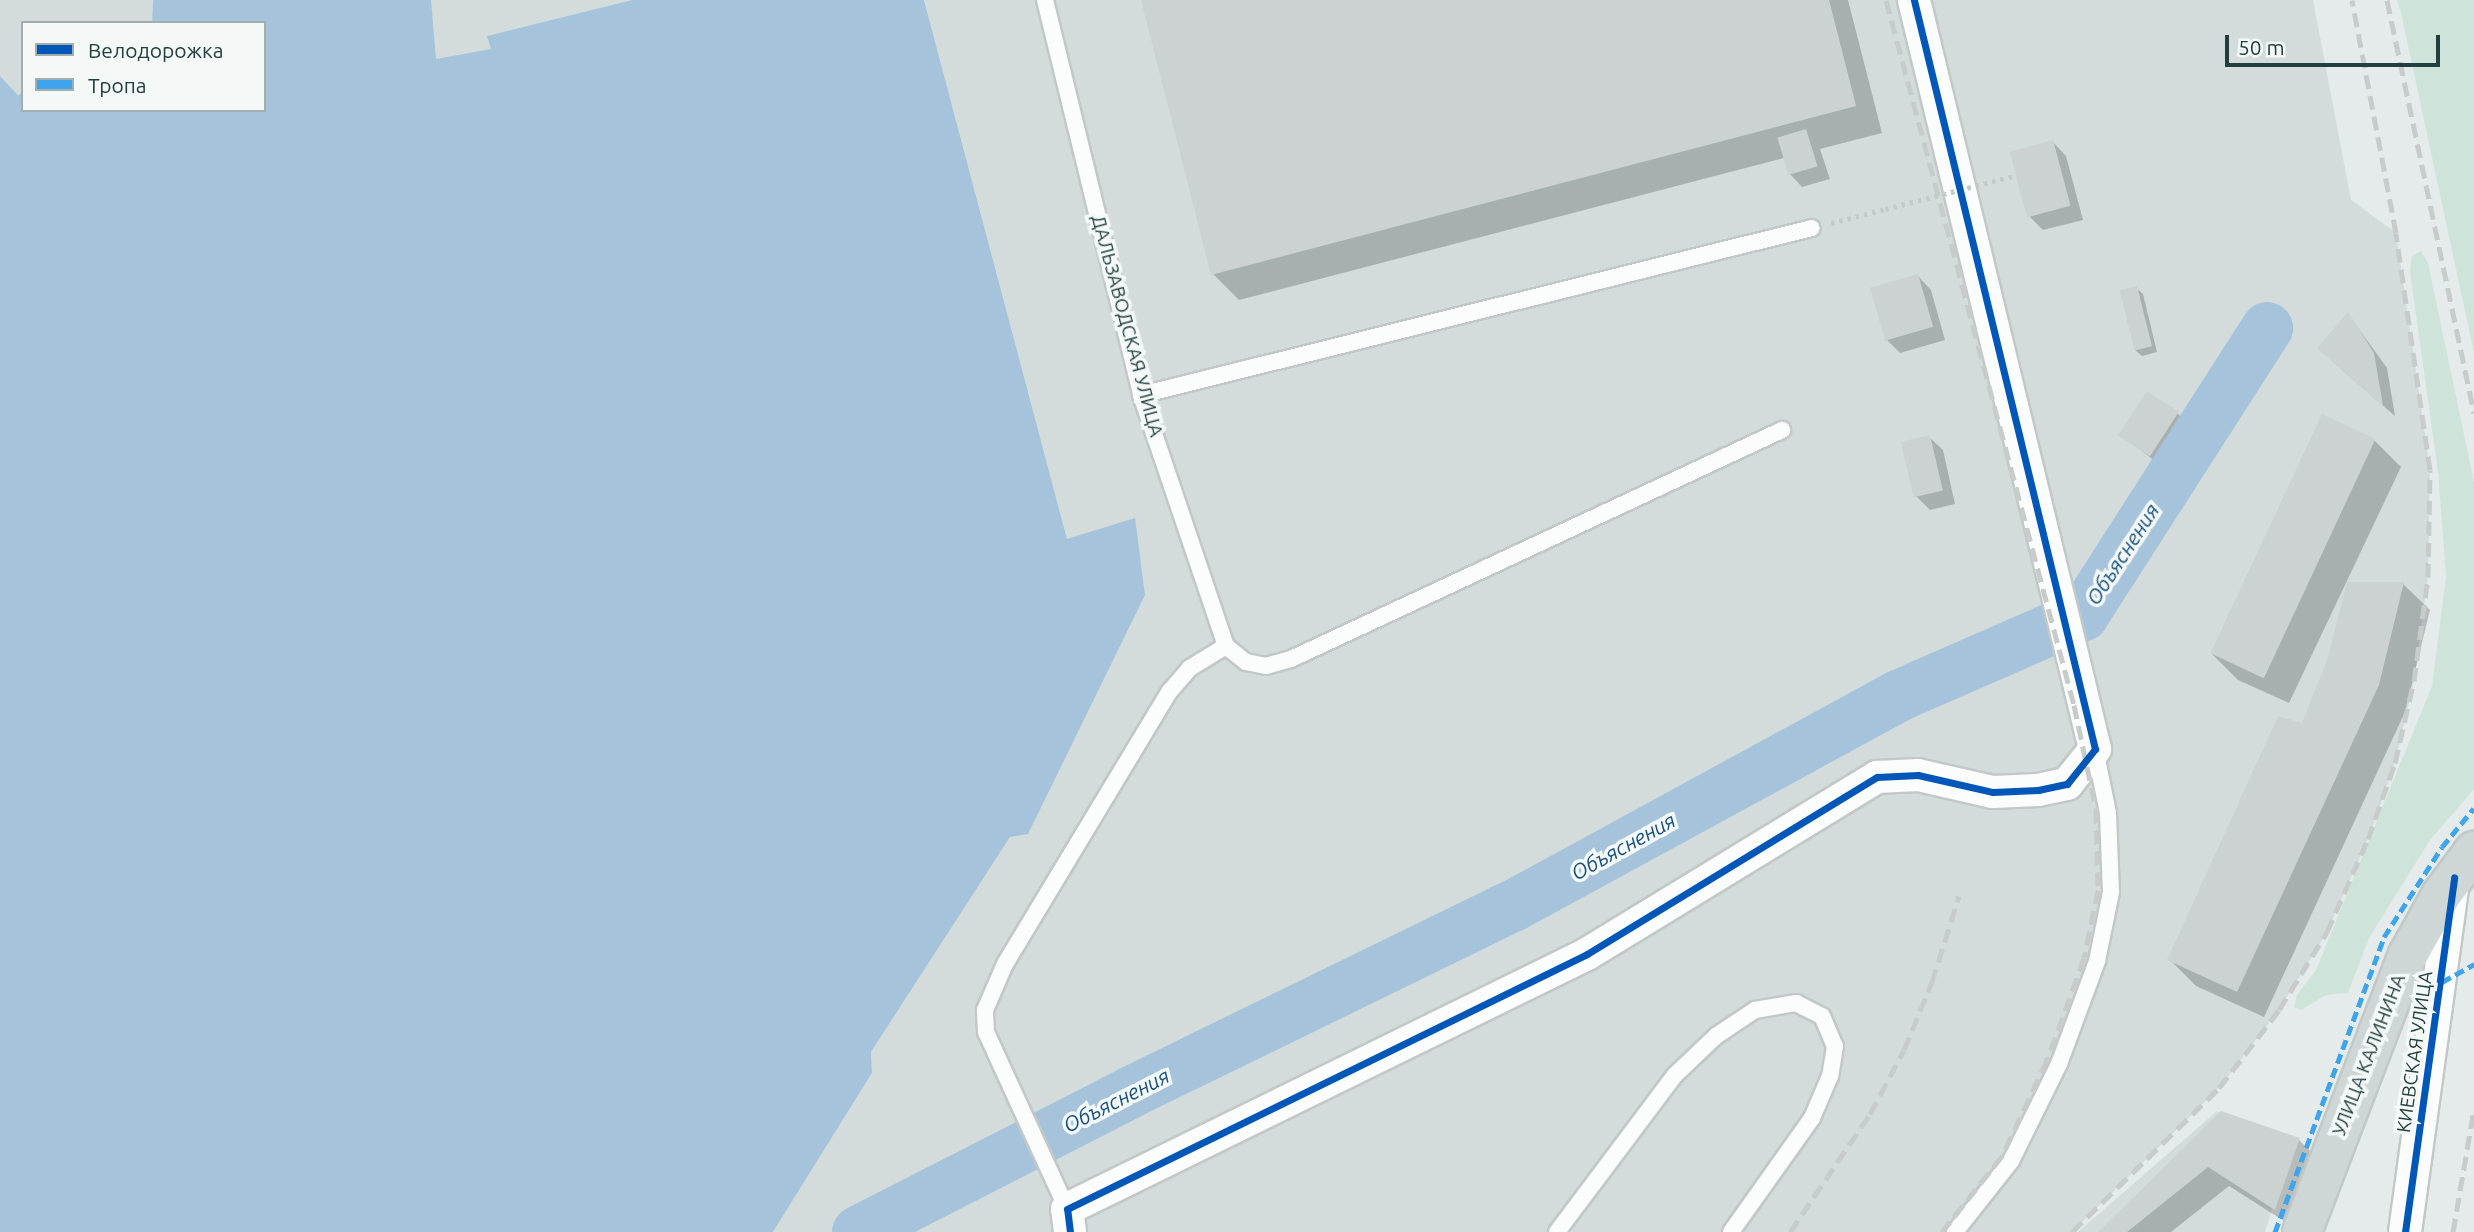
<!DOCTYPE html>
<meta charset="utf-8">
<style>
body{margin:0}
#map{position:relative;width:2474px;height:1232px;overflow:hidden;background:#e5ebea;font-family:Ubuntu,sans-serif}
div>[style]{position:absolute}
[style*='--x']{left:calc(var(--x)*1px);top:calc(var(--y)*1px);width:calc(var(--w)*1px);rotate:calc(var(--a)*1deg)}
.built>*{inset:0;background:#d3dcdb}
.green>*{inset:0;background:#cee4db}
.water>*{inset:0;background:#a5c4db}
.shadow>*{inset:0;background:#0003}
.river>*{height:52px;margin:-26px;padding:0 26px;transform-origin:26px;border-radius:26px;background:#a5c4db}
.building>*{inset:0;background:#ccd2d1;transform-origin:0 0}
.path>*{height:4.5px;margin-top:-2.25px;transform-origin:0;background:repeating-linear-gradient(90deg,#c1cbca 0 3.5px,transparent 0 8.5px)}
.roads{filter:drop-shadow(2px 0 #c2c8c7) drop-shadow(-2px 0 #c2c8c7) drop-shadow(0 2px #c2c8c7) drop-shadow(0 -2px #c2c8c7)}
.service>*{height:16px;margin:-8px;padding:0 8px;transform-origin:8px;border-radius:8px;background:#fbfcfc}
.minor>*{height:32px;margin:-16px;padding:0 16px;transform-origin:16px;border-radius:16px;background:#fbfcfc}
.primary>*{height:38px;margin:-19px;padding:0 19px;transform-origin:19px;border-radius:19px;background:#ced7d6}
.rail>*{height:5px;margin-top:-2.5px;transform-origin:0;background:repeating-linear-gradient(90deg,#c7cccb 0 14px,transparent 0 21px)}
.path-bridge>*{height:4.5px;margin-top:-2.25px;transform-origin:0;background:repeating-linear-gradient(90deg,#c1cbca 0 3.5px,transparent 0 8.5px)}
.quiet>*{height:5px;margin-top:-2.5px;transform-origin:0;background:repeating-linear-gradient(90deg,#3ea4ec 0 10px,transparent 0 15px)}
.cycleway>*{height:7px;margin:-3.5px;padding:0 3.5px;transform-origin:3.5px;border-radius:3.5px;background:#0057b8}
span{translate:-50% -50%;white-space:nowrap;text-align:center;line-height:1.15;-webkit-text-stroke:7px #f4f9f8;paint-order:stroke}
.street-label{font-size:19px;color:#223f3f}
.water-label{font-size:21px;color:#1a507d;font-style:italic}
.legend{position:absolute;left:21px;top:21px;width:245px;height:91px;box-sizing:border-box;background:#f4f9f8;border:2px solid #a0afae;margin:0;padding:9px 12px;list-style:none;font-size:21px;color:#223f3f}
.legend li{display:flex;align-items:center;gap:14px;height:35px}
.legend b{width:35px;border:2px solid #a0afae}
.scale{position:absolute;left:2225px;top:35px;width:215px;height:32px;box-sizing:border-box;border:4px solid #223f3f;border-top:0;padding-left:9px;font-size:21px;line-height:24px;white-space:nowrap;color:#223f3f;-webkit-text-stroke:5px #f4f9f8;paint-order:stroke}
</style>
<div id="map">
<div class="built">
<div style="clip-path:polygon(0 0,153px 0,152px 23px,23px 23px,23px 93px,18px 95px,0 76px)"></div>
<div style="clip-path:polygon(414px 0,632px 0,488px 36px,492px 49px,435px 60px)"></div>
<div style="clip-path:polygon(924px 0,2313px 0,2351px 200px,2396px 233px,2430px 470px,2428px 577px,2414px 681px,2395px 763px,2368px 839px,2327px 932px,2279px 1010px,2219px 1088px,2072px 1232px,773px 1232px,872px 1073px,871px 1052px,1010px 836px,1067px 539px)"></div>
<div style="clip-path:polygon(2217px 1111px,2288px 1157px,2265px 1232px,2078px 1232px)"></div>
</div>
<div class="green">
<div style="clip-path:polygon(2397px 0,2474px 0,2474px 353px,2401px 13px)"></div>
<div style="clip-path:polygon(2421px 251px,2428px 263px,2474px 482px,2474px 789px,2430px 840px,2369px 938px,2348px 993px,2326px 995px,2301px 1010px,2294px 1007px,2297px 995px,2316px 970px,2432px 686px,2446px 577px,2438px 472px,2410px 272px,2412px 256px)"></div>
</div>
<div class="water">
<div style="clip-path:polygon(153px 0,431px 0,436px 59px,491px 49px,487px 36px,632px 0,924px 0,1067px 539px,1135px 518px,1145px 595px,1028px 834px,1010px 837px,871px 1052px,872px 1073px,773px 1232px,0 1232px,0 76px,18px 95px,23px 93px,23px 110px,264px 110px,264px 23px,152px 23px)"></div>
</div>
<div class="shadow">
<div style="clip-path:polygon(1142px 0,1848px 0,1882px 133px,1820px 149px,1830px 179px,1802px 187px,1789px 173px,1784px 158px,1239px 300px,1213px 274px)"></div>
<div style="clip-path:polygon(2053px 142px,2066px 156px,2083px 220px,2043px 230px,2030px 217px)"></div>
<div style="clip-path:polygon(1918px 276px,1931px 290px,1945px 340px,1900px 353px,1886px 339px)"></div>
<div style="clip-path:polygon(2136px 288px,2143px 294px,2157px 352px,2142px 356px,2135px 350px)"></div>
<div style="clip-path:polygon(2348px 314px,2387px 368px,2395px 416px,2333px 362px)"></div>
<div style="clip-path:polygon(2177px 413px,2191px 426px,2164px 468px,2120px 434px)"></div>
<div style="clip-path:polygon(1929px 437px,1943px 450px,1955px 504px,1930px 510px,1916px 496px)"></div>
<div style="clip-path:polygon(2374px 440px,2401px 467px,2289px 703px,2238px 680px,2211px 653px)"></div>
<div style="clip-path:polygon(2403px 584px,2430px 610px,2405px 712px,2264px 1017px,2196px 986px,2169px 959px,2303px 725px)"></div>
<div style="clip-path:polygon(2221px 1113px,2299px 1140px,2319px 1160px,2295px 1228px,2229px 1186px,2171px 1232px,2101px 1232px)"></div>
</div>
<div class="river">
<div style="--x:858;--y:1232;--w:307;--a:-27.1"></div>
<div style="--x:1131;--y:1092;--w:425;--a:-26"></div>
<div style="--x:1513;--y:906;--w:439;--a:-28.6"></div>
<div style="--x:1898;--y:696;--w:202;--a:-23.6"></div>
<div style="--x:2083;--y:615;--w:341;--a:-57.3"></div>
</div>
<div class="building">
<div style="clip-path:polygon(1141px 0,1829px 0,1856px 106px,1211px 275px)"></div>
<div style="left:1806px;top:129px;width:39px;height:30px;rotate:73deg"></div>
<div style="left:2053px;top:140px;width:68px;height:45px;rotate:75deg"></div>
<div style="left:1918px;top:274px;width:55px;height:50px;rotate:74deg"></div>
<div style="left:2137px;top:286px;width:62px;height:18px;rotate:76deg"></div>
<div style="clip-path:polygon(2348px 312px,2374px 353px,2383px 406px,2317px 348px)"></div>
<div style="left:2147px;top:391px;width:38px;height:53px;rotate:33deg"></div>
<div style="left:2322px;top:414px;width:59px;height:264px;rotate:25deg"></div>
<div style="left:1930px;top:435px;width:57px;height:30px;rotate:77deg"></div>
<div style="clip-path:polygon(2347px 582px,2404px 582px,2379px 685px,2237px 992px,2167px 960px,2278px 716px,2302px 723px,2328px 658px)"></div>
<div style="clip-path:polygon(2221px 1111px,2300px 1138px,2275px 1210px,2208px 1167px,2127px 1232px,2098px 1232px)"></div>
</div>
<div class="path">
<div style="--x:1831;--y:223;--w:56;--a:-14.5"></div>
</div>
<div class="roads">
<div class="service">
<div style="--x:1045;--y:0;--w:406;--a:76.3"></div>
<div style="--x:1141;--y:395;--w:265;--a:71.3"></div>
<div style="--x:1141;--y:395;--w:691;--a:-13.98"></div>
<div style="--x:1226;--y:646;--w:26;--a:39"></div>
<div style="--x:1246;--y:662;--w:20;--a:11"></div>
<div style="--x:1266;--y:666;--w:26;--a:-16"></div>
<div style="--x:1291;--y:659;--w:542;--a:-25"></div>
<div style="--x:1067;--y:1209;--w:195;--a:-114.6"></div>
<div style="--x:986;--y:1032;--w:22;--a:-93"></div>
<div style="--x:985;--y:1010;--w:50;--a:-66.5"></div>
<div style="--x:1005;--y:964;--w:319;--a:-58.9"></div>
<div style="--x:1170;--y:691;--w:30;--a:-49"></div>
<div style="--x:1190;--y:668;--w:42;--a:-31.4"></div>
<div style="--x:1557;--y:1232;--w:196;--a:-53.1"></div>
<div style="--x:1675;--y:1075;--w:57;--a:-43.6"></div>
<div style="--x:1716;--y:1036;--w:47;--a:-33.7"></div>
<div style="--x:1755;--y:1010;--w:42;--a:-9.7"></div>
<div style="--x:1796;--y:1003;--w:29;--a:27"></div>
<div style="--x:1822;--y:1016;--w:33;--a:67"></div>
<div style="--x:1835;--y:1046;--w:30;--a:99"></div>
<div style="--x:1830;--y:1076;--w:46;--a:113.2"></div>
<div style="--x:1812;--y:1118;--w:140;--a:125.4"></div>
<div style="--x:1955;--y:1232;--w:90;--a:-51.7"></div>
<div style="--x:2011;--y:1161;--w:108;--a:-63.7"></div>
<div style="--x:2059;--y:1064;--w:110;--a:-69.7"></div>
<div style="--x:2097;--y:961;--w:70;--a:-78.5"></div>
<div style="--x:2111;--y:892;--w:79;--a:-92.2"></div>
<div style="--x:2108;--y:813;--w:65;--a:-101.5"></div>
</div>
<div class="minor">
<div style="--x:1070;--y:1232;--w:23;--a:-97"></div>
<div style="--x:1067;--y:1209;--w:579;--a:-26.12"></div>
<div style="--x:1587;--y:954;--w:340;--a:-31.4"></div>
<div style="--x:1877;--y:777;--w:41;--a:-2.8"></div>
<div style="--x:1918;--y:775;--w:77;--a:12.8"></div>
<div style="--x:1993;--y:792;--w:45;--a:-2.5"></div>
<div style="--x:2038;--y:790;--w:30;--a:-12"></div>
<div style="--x:2067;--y:784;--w:45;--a:-51.3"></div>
<div style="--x:2095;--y:749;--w:771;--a:-103.59"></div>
<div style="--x:2405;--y:1232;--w:355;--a:-82.2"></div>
</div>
<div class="primary">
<div style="--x:2302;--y:1232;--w:297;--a:-69.1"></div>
<div style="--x:2408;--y:955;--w:70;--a:-60.9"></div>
<div style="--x:2442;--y:894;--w:54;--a:-53.3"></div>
</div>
</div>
<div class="rail">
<div style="--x:1886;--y:0;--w:730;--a:75.07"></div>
<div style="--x:2074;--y:705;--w:106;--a:78.1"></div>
<div style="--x:2096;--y:809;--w:81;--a:88.6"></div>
<div style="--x:2098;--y:890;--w:69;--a:101.6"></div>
<div style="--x:2084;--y:958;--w:109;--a:109.9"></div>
<div style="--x:2047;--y:1060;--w:106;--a:115.1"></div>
<div style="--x:2002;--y:1156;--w:97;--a:128.3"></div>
<div style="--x:2387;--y:0;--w:422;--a:78.1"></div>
<div style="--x:1790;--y:1232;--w:143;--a:-55.9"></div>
<div style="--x:1870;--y:1114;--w:72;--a:-62"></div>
<div style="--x:1904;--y:1050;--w:74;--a:-67.6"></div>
<div style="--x:1932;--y:982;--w:90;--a:-72.6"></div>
<div style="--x:2072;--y:1232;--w:206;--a:-44.4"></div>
<div style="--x:2219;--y:1088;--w:98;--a:-52.4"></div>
<div style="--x:2279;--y:1010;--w:92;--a:-58.4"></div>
<div style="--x:2327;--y:932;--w:102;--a:-66.2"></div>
<div style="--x:2368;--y:839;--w:81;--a:-70.4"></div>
<div style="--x:2395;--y:763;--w:84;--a:-77"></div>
<div style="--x:2414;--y:681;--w:105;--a:-82.3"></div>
<div style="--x:2428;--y:577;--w:107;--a:-88.9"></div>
<div style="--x:2430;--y:470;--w:239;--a:-98.2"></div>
<div style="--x:2396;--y:233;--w:237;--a:-100.7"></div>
<div style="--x:2453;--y:1232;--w:125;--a:-80.3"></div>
</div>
<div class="path-bridge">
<div style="--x:1885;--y:209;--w:136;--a:-14.4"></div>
</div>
<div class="quiet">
<div style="--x:2442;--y:982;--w:37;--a:-29"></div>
<div style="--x:2275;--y:1232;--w:314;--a:-69.7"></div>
<div style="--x:2384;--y:937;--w:107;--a:-57.2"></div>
<div style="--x:2442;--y:847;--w:50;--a:-50.6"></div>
</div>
<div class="cycleway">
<div style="--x:1070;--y:1232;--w:23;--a:-97"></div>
<div style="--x:1067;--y:1209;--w:579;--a:-26.12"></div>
<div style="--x:1587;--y:954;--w:340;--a:-31.4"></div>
<div style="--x:1877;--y:777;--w:41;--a:-2.8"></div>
<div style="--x:1918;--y:775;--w:77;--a:12.8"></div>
<div style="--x:1993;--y:792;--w:45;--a:-2.5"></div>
<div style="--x:2038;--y:790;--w:30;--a:-12"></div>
<div style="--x:2067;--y:784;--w:45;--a:-51.3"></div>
<div style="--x:2095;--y:749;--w:771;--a:-103.59"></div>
<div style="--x:2405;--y:1232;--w:358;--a:-82.1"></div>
</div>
<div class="street-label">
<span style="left:1127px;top:326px;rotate:75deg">ДАЛЬЗАВОДСКАЯ УЛИЦА</span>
<span style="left:2415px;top:1052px;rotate:-82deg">КИЕВСКАЯ УЛИЦА</span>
<span style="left:2369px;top:1055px;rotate:-69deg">УЛИЦА КАЛИНИНА</span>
</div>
<div class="water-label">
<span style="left:2122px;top:554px;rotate:-57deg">Объяснения</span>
<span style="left:1623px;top:846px;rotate:-29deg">Объяснения</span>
<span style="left:1116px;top:1100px;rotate:-27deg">Объяснения</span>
</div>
<ul class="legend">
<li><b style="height:9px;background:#0057b8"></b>Велодорожка</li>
<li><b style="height:9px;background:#3ea4ec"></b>Тропа</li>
</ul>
<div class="scale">50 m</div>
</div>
